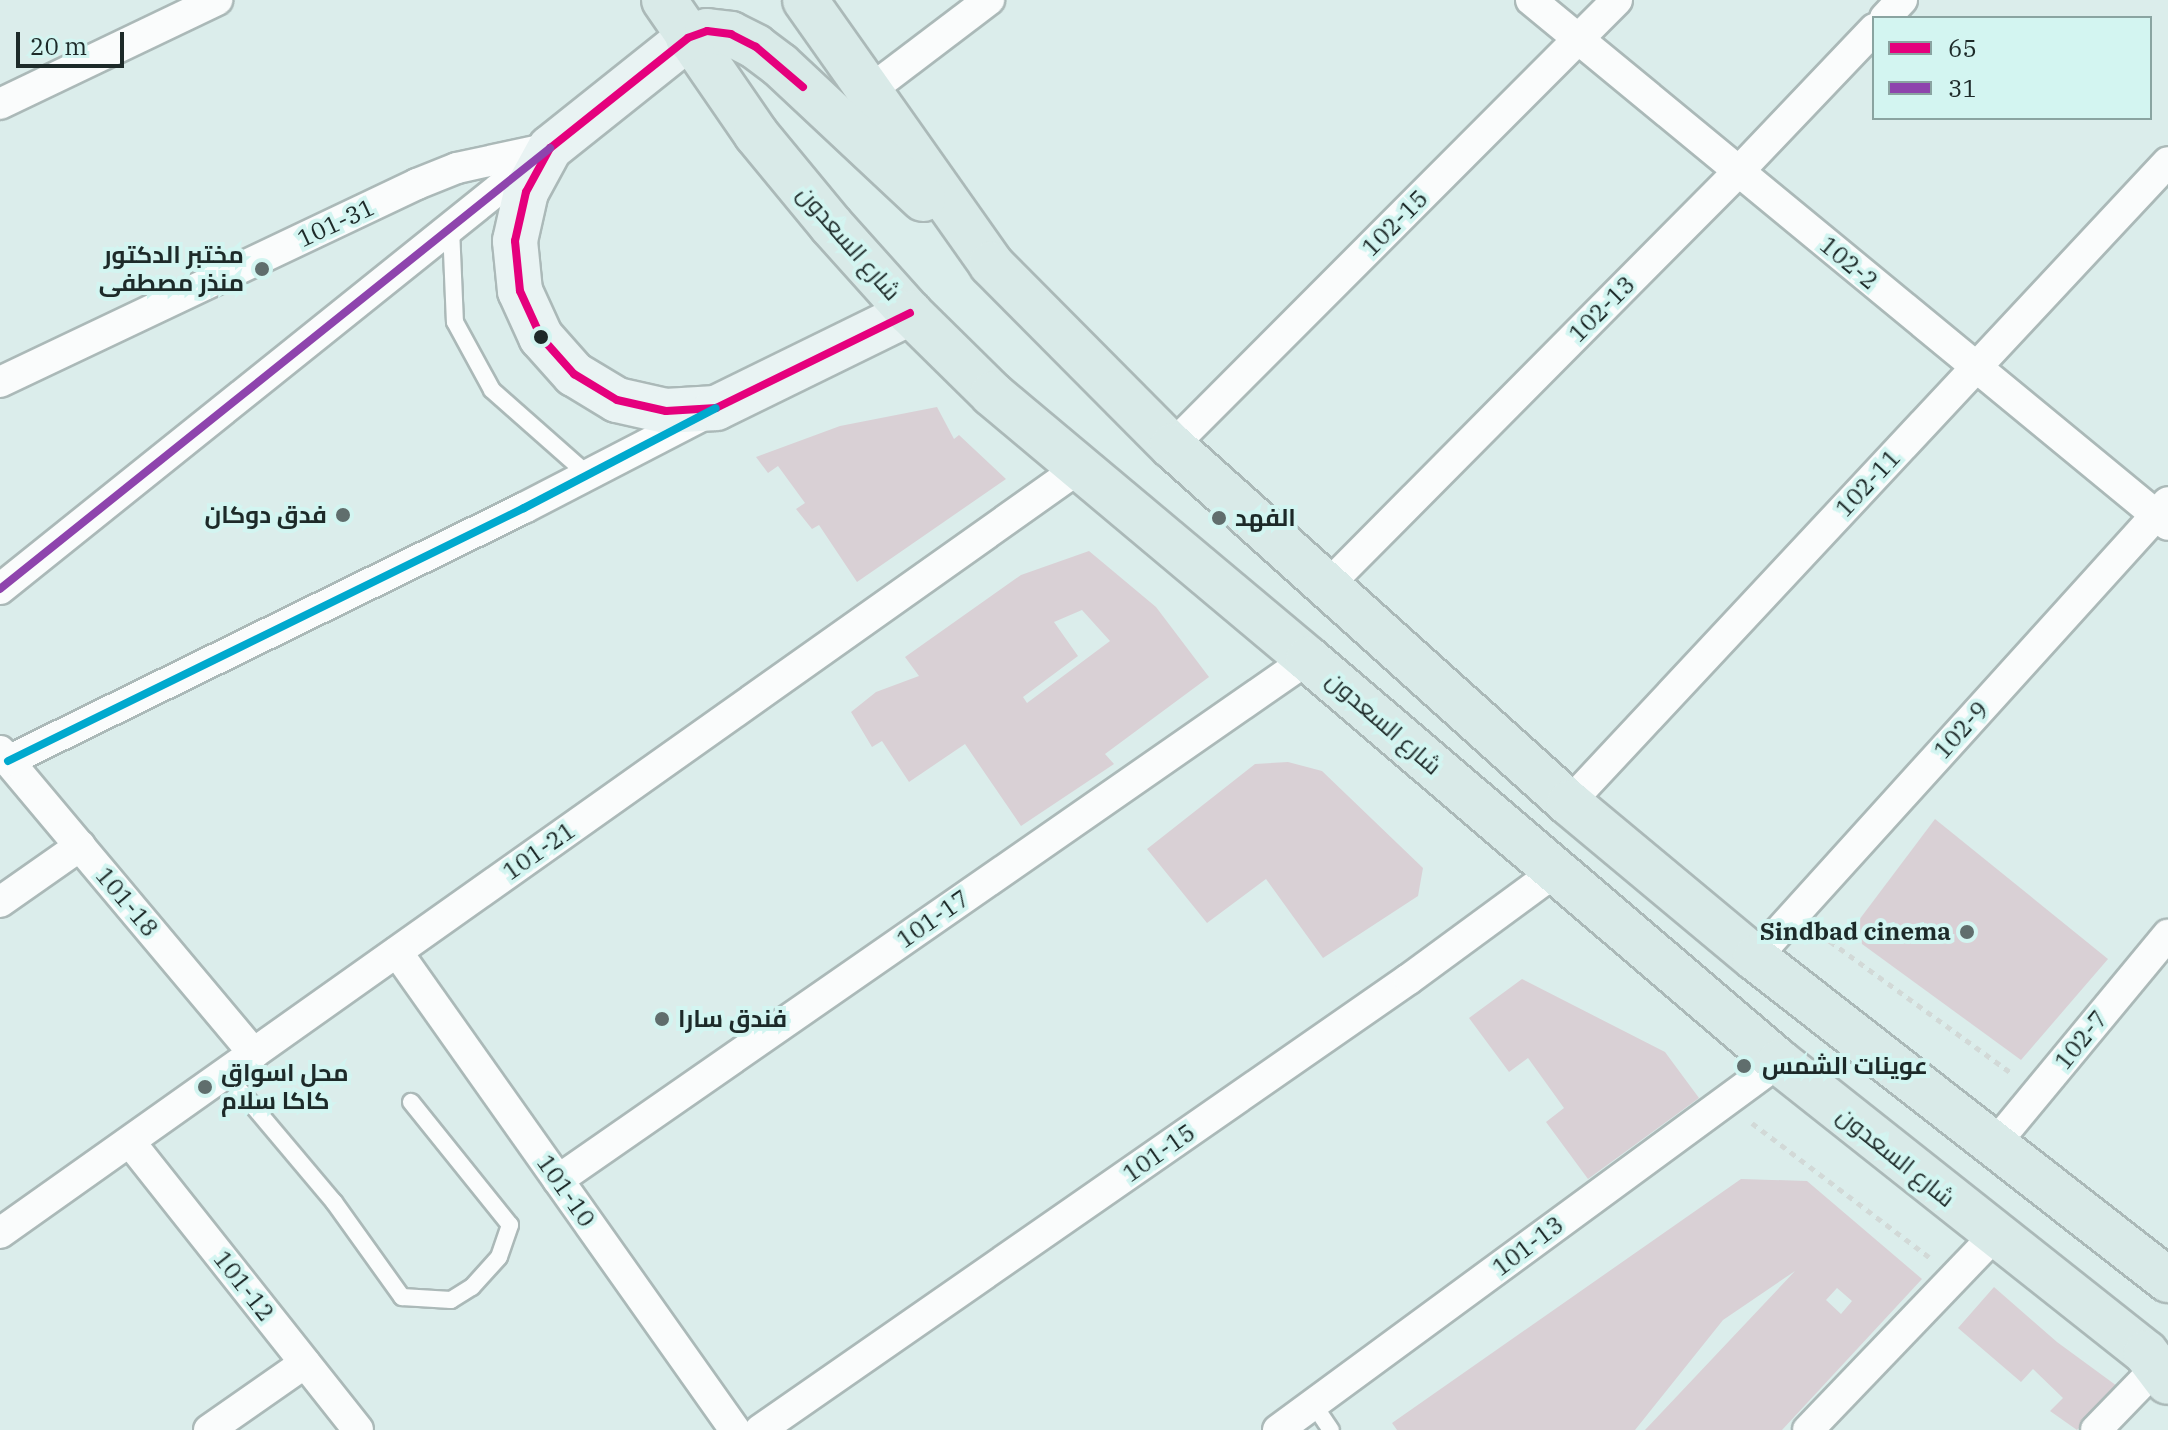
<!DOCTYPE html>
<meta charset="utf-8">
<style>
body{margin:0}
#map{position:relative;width:2168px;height:1430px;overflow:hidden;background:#dbedeb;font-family:"IBM Plex Serif",Cairo,serif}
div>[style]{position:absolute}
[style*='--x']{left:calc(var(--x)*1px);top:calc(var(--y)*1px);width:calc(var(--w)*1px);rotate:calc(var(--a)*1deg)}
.building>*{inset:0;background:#d9d0d5}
.path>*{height:5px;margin-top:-2.5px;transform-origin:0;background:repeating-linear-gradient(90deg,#d2d9d7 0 6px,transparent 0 12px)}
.roads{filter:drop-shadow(2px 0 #abb9b8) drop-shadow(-2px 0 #abb9b8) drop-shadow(0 2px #abb9b8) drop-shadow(0 -2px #abb9b8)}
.lane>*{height:16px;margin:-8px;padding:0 8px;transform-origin:8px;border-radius:8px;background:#fafcfc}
.street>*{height:30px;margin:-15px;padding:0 15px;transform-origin:15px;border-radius:15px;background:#fafcfc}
.secondary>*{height:44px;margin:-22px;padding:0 22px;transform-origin:22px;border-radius:22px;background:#e9f3f3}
.primary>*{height:44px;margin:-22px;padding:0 22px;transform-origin:22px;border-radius:22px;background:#d9eae8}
.bus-1>*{height:8px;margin:-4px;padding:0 4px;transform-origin:4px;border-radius:4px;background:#e5007d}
.bus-2>*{height:8px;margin:-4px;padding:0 4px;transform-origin:4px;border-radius:4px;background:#8e44ad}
.bus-3>*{height:8px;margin:-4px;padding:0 4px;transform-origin:4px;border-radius:4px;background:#00a9ce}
.dots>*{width:22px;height:22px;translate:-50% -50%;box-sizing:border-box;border:4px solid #d3f5f1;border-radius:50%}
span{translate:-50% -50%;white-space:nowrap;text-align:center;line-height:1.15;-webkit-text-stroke:8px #d3f5f1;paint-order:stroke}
.street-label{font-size:24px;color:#1d2a29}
.poi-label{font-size:24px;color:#1d2a29;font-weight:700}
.right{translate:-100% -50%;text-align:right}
.left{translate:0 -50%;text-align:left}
.legend{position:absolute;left:1872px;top:16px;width:280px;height:104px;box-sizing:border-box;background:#d3f5f1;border:2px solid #8aa4a1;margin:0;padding:10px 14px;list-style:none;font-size:24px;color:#1d2a29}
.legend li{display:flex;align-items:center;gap:16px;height:40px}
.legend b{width:40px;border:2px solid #8aa4a1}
.scale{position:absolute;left:16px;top:32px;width:108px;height:36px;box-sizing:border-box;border:4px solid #1d2a29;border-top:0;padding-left:10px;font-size:24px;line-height:28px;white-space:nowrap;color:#1d2a29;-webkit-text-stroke:6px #d3f5f1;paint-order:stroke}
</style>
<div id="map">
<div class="building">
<div style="clip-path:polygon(937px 407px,954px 439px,959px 435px,1006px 479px,857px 582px,819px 525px,812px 529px,796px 509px,805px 503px,778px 466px,768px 473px,756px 457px,840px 426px)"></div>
<div style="clip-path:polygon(evenodd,1089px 551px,1156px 607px,1209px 677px,1105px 754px,1114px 764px,1021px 826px,965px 744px,909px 782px,882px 741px,872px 747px,851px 712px,876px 692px,919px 676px,905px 657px,1021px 575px,1089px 551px,1082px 610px,1110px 641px,1027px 703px,1023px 697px,1078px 656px,1054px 622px,1082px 610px)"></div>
<div style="clip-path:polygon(1288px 762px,1322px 771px,1423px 868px,1418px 896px,1323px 958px,1266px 879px,1207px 923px,1147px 849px,1255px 764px)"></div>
<div style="clip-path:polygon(1935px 819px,2108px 959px,2021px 1060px,1862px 944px,1859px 920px)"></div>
<div style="clip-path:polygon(1522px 979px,1665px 1052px,1699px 1098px,1588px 1179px,1546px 1122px,1564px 1108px,1528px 1058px,1509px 1072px,1469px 1018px)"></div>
<div style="clip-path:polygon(evenodd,1741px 1179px,1807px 1181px,1922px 1279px,1782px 1430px,1645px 1430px,1795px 1271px,1723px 1320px,1635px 1430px,1397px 1430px,1392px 1423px,1741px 1179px,1837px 1288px,1852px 1301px,1841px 1314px,1826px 1300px,1837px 1288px)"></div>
<div style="clip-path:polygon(1994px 1287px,2057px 1342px,2117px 1386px,2077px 1430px,2050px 1411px,2063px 1398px,2033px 1369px,2021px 1382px,1958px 1328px)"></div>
</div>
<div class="path">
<div style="--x:1820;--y:934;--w:238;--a:36"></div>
<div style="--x:1752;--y:1123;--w:222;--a:37.1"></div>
</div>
<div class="roads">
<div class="lane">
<div style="--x:451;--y:228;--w:94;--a:87.6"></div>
<div style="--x:455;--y:322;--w:77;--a:61.4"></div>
<div style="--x:492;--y:390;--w:128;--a:41.5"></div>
<div style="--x:227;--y:1075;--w:166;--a:49.9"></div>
<div style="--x:334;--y:1202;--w:117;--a:54.4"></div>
<div style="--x:402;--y:1297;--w:49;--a:3.5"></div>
<div style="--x:451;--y:1300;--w:25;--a:-32"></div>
<div style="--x:472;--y:1287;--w:40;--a:-48"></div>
<div style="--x:499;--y:1257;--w:34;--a:-71"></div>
<div style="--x:510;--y:1225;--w:158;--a:-128.8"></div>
<div style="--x:1314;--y:1405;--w:30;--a:56"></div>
</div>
<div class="street">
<div style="--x:1531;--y:0;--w:825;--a:39.49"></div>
<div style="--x:1885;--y:18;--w:25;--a:-47"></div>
<div style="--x:869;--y:91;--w:151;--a:-37.2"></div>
<div style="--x:0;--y:104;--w:241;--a:-25.6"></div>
<div style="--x:0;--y:382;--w:462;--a:-25.4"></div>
<div style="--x:417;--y:184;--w:43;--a:-21.8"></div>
<div style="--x:457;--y:168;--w:89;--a:-12.3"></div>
<div style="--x:1172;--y:446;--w:630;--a:-45.06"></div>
<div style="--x:1327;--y:586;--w:585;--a:-45.21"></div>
<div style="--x:1739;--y:171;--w:196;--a:-46.4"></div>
<div style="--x:0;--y:589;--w:687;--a:-38.74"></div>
<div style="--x:0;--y:751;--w:395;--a:50"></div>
<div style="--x:8;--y:761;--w:575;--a:-26.12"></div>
<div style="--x:524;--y:508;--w:204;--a:-27.4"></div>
<div style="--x:1569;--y:803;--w:877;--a:-46.94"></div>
<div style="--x:0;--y:902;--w:98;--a:-35"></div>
<div style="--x:397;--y:952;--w:585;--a:54.74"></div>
<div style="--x:1755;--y:958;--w:615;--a:-47.83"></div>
<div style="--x:130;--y:1142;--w:367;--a:51.6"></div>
<div style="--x:1994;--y:1145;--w:273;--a:-50.4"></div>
<div style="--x:558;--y:1180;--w:913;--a:-34.79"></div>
<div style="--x:0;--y:1233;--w:1321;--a:-35.33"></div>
<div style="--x:209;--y:1430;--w:117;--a:-34.9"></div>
<div style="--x:760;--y:1430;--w:790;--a:-34.8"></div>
<div style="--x:1409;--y:979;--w:182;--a:-36.3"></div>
<div style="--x:1278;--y:1430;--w:622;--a:-36.3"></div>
<div style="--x:1808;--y:1430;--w:269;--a:-46.2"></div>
<div style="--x:2096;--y:1430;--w:89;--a:-45.9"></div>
</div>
<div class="secondary">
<div style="--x:688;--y:38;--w:176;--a:141.4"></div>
<div style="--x:550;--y:148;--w:50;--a:118.6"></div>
<div style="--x:526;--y:192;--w:50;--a:102.7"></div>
<div style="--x:515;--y:241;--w:50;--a:84.3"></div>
<div style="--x:520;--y:291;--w:51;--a:65.5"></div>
<div style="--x:541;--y:337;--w:50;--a:48.3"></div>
<div style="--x:574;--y:374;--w:50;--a:31.2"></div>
<div style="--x:617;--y:400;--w:50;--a:12.7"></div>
<div style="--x:666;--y:411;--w:50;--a:-3.4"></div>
<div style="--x:716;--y:408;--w:216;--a:-26.1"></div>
</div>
<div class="primary">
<div style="--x:664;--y:0;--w:163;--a:55.5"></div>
<div style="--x:756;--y:134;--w:118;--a:50.5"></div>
<div style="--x:831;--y:225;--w:118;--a:48.1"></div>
<div style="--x:910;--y:313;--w:115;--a:44.6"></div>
<div style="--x:992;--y:394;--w:412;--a:40"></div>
<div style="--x:1308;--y:659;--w:620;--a:40.55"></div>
<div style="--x:1779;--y:1062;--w:468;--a:38.4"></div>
<div style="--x:2146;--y:1353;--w:36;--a:53"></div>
<div style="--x:805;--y:0;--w:323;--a:54.8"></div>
<div style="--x:991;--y:264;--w:257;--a:45.2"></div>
<div style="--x:1172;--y:446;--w:534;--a:41.96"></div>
<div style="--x:1569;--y:803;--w:242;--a:39.8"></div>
<div style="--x:1755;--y:958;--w:524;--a:37.94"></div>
<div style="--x:688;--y:38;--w:20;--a:-20"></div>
<div style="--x:707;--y:31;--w:24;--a:7"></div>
<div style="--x:731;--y:34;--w:28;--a:27"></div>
<div style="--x:756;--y:47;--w:30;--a:37"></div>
<div style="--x:780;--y:65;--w:196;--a:43.1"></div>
</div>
</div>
<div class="bus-1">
<div style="--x:803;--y:87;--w:62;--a:-139.6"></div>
<div style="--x:756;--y:47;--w:28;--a:-153"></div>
<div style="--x:731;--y:34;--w:24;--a:-173"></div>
<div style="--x:707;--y:31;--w:20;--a:160"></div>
<div style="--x:688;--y:38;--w:176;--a:141.4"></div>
<div style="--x:550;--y:148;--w:50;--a:118.6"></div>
<div style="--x:526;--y:192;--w:50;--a:102.7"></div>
<div style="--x:515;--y:241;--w:50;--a:84.3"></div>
<div style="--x:520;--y:291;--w:51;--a:65.5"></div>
<div style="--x:541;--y:337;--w:50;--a:48.3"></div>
<div style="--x:574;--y:374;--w:50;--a:31.2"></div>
<div style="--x:617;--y:400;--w:50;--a:12.7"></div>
<div style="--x:666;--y:411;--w:50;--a:-3.4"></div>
<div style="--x:716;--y:408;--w:216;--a:-26.1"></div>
</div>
<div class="bus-2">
<div style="--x:0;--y:589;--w:705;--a:-38.72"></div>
</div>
<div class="bus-3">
<div style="--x:8;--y:761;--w:575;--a:-26.12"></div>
<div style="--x:524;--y:508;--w:216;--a:-27.5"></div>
</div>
<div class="dots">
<div style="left:262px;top:269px;background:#606e6d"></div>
<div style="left:541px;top:337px;background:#1d2a29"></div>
<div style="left:343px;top:515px;background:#606e6d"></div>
<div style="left:1219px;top:518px;background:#606e6d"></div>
<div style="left:1967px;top:932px;background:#606e6d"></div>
<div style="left:662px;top:1019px;background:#606e6d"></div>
<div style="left:1744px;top:1066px;background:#606e6d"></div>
<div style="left:205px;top:1087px;background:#606e6d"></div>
</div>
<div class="street-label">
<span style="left:336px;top:223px;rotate:-25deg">101-31</span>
<span style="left:1395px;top:223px;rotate:-45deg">102-15</span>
<span style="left:849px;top:243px;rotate:49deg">شارع السعدون</span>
<span style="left:1849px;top:263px;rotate:40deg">102-2</span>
<span style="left:1602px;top:309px;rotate:-45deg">102-13</span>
<span style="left:1868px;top:483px;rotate:-47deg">102-11</span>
<span style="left:1384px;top:723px;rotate:41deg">شارع السعدون</span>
<span style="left:1961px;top:730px;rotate:-48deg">102-9</span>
<span style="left:539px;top:851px;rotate:-35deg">101-21</span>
<span style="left:127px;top:902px;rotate:50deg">101-18</span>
<span style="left:933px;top:919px;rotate:-35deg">101-17</span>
<span style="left:2081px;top:1040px;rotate:-51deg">102-7</span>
<span style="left:1159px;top:1153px;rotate:-35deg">101-15</span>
<span style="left:1896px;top:1157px;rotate:39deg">شارع السعدون</span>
<span style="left:566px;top:1191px;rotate:55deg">101-10</span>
<span style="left:1528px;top:1246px;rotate:-37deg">101-13</span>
<span style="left:244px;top:1286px;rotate:52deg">101-12</span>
</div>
<div class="poi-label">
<span class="right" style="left:244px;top:269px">مختبر الدكتور<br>منذر مصطفى</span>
<span class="right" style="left:327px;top:515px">فدق دوكان</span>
<span class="left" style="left:1235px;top:518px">الفهد</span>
<span class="right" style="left:1951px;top:932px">Sindbad cinema</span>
<span class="left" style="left:678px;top:1019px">فندق سارا</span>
<span class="left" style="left:1762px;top:1066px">عوينات الشمس</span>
<span class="left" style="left:221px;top:1087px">محل اسواق<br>كاكا سلام</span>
</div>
<ul class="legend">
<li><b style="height:10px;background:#e5007d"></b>65</li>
<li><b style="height:10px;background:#8e44ad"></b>31</li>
</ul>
<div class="scale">20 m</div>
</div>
